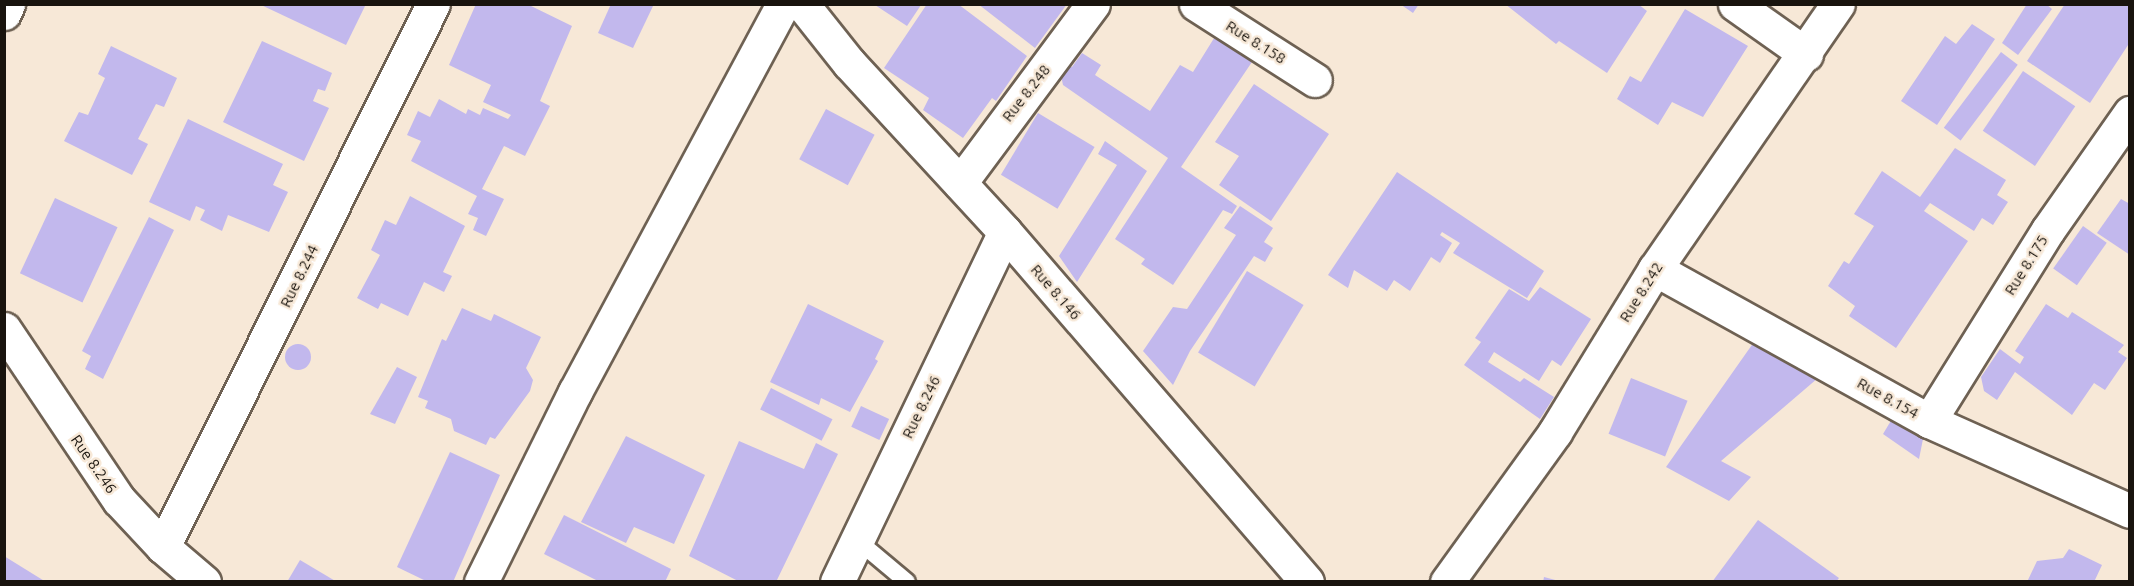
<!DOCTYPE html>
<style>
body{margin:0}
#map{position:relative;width:2134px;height:586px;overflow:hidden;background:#f7e8d7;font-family:Ubuntu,sans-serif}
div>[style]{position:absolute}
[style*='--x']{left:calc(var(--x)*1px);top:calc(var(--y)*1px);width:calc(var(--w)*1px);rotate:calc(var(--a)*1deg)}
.building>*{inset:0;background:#c2b8ed;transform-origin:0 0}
.round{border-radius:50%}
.roads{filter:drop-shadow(2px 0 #6e6153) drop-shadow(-2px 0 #6e6153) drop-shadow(0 2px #6e6153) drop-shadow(0 -2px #6e6153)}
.service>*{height:16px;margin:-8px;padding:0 8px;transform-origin:8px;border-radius:8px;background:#fff}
.minor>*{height:33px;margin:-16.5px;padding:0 16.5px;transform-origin:16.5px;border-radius:16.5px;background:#fff}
span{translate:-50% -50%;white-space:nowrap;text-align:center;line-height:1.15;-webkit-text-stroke:5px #f7e8d7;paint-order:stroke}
.street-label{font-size:15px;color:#19140e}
.frame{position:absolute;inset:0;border:6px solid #19140e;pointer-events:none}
</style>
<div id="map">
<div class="building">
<div style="clip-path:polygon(259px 4px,366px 4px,346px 45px)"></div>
<div style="clip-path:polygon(476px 4px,527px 4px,572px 26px,540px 101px,550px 106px,525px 156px,504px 146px,482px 189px,504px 199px,486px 236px,473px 230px,478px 218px,468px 214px,477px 196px,411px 161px,421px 141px,407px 135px,418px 111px,430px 117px,439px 99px,466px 114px,468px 109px,480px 115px,483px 108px,508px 119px,511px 115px,483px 102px,491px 85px,449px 65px)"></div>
<div style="clip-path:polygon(611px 4px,654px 4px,633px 48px,598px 33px)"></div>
<div style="clip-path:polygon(927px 4px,958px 4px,1027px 56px,996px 101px,992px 98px,963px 138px,923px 110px,929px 98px,884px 68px)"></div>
<div style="clip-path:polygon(978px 4px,1067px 4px,1035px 48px)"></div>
<div style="clip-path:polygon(1400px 4px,1419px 4px,1413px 13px)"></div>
<div style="clip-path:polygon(1505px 4px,1638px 4px,1647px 11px,1607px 73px,1559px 41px,1556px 44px)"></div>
<div style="clip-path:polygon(2027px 4px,2046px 4px,2052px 9px,2018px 55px,2002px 43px)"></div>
<div style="clip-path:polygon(2065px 4px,2130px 4px,2130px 42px,2090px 103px,2027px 61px)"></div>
<div style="clip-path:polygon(875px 5px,921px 5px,907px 26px)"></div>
<div style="clip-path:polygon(1685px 9px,1748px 46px,1703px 117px,1672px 102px,1658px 125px,1617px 99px,1630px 76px,1641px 82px)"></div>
<div style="clip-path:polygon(1972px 24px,1995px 39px,1937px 125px,1901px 101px,1945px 36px,1956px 44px)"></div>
<div style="clip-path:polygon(1216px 35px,1254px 59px,1181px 167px,1237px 206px,1232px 214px,1223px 210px,1173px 285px,1141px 264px,1145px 259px,1115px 239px,1168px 158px,1063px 85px,1060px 71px,1064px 64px,1072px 67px,1082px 53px,1101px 65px,1095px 75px,1150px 111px,1180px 65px,1193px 72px)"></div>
<div style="clip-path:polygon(262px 41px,332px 73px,325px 91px,318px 89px,313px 101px,329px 108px,304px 161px,223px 122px)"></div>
<div style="clip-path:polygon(111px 46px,177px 78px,164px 107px,156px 104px,138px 139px,148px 144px,132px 175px,64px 141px,79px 112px,88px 115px,105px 78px,98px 74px)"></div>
<div style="left:2001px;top:52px;width:21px;height:95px;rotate:37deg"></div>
<div style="left:2023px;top:71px;width:63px;height:72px;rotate:34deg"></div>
<div style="clip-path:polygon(1254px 84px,1329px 134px,1271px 221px,1219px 185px,1239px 156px,1215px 142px)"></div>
<div style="left:826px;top:109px;width:55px;height:57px;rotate:28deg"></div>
<div style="left:1038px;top:113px;width:66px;height:72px;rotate:31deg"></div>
<div style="clip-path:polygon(188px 119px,283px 164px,273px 185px,288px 192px,269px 232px,228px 215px,222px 231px,200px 220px,205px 210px,196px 206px,190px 221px,149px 202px)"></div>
<div style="clip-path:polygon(1105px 141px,1147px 171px,1077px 282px,1059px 256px,1117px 165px,1098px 154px)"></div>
<div style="clip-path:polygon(1955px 148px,2006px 180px,1997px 195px,2008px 202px,1993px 225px,1982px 218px,1974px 231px,1930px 203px,1924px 211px,1968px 241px,1896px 348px,1849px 316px,1855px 306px,1828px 286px,1844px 261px,1849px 264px,1874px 226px,1854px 214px,1882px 171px,1920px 197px)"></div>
<div style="clip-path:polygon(1397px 172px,1544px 271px,1527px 298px,1453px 253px,1460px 243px,1442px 232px,1440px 235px,1452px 243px,1440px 263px,1431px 257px,1410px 291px,1394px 280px,1387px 291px,1354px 270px,1348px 288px,1328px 275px)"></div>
<div style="clip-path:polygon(410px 196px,465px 226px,443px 272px,452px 276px,444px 292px,424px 282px,408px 316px,381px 303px,378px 309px,357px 298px,380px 255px,371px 250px,385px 220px,396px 225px)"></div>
<div style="left:55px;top:198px;width:69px;height:83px;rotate:25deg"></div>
<div style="clip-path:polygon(2121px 199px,2130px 204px,2130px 255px,2097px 233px)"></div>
<div style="clip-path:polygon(1240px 206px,1273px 228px,1264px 242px,1273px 248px,1265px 262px,1254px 256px,1190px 351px,1173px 385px,1143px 351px,1173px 307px,1187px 309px,1236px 235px,1224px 228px)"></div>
<div style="clip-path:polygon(149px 217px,174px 230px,103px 379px,85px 369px,91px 356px,82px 351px)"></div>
<div style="left:2083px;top:226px;width:29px;height:52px;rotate:35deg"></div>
<div style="left:1247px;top:271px;width:66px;height:95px;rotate:31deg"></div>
<div style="clip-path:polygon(1540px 287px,1591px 319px,1561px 366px,1552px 360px,1539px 381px,1494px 352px,1488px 362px,1520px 382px,1524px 378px,1554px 397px,1540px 419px,1464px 365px,1481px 342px,1475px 338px,1509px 289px,1529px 301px)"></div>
<div style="clip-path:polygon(808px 304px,884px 341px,875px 359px,878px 361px,850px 412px,821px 398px,819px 405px,770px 382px)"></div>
<div style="clip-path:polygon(2046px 304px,2068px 318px,2072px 312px,2124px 345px,2118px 352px,2127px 358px,2105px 390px,2094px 383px,2072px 415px,2015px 372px,1997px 400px,1984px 391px,1981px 377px,2000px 349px,2020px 364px,2024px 357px,2015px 351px)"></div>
<div style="clip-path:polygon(462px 308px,491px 321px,494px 314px,541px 337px,526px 368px,533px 380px,530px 391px,495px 439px,490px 437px,486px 445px,454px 431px,451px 419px,425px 408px,428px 401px,418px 397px,442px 339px,446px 341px)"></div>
<div style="clip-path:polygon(1761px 332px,1825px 372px,1721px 461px,1751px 477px,1729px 501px,1666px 467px)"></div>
<div class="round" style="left:285px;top:344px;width:26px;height:26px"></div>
<div style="clip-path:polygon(397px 367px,417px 377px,395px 424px,370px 414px)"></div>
<div style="left:1631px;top:378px;width:61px;height:60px;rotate:22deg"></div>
<div style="left:771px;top:388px;width:69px;height:24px;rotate:27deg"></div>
<div style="left:861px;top:406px;width:31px;height:23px;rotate:25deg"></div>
<div style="clip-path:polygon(1892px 419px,1923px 439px,1919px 459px,1883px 434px)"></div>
<div style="clip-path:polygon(626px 436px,705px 475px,674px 544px,634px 527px,626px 543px,581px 522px)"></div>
<div style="clip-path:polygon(739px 441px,804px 469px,816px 443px,838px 454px,776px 582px,740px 582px,689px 556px)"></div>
<div style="clip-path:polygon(450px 452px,500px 475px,453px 582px,428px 582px,397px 567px)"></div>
<div style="clip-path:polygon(564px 515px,671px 569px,665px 582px,600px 582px,544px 554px)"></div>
<div style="clip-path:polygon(1758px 520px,1839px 578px,1836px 582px,1712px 582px)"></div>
<div style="clip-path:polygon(2069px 549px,2102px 565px,2094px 582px,2027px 582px,2037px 561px,2063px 558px)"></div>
<div style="clip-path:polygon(4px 556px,46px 582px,4px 582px)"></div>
<div style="clip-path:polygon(300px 560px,337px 582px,287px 582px)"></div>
<div style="clip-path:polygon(1544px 577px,1559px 581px,1559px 582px,1543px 582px)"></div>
</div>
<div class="roads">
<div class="service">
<div style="--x:857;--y:540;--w:65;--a:40"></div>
</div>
<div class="minor">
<div style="--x:802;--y:4;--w:75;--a:51.5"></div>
<div style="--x:849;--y:63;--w:230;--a:47.3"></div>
<div style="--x:1005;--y:232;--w:462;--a:49.2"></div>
<div style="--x:1196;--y:4;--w:141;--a:32.6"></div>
<div style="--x:1735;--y:4;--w:87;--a:35.2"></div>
<div style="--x:4;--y:13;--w:10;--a:-66"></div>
<div style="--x:960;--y:183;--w:223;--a:-53.4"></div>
<div style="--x:1655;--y:269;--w:313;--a:29"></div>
<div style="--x:1929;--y:421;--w:220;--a:24.1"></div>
<div style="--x:4;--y:329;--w:206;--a:56.1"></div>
<div style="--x:119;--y:500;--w:64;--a:46.9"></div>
<div style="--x:163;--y:547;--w:54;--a:40.5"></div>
<div style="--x:1929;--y:421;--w:225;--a:-58.1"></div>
<div style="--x:2048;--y:230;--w:143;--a:-55"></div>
<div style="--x:163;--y:547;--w:606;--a:-63.56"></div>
<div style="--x:481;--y:582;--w:212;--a:-63.7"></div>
<div style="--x:575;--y:392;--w:440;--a:-61.8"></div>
<div style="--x:837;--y:582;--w:388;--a:-64.4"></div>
<div style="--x:1447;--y:582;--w:185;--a:-54.2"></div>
<div style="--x:1555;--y:432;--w:191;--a:-58.5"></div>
<div style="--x:1655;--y:269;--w:322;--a:-55.4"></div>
</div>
</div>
<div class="street-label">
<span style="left:1256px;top:42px;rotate:32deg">Rue 8.158</span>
<span style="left:1026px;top:93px;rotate:-52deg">Rue 8.248</span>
<span style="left:2026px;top:265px;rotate:-58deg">Rue 8.175</span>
<span style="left:299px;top:276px;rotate:-64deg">Rue 8.244</span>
<span style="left:1056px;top:292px;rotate:49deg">Rue 8.146</span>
<span style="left:1641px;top:292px;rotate:-58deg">Rue 8.242</span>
<span style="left:1888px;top:398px;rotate:29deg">Rue 8.154</span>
<span style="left:921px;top:407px;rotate:-64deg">Rue 8.246</span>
<span style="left:94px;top:464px;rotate:55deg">Rue 8.246</span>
</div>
<div class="frame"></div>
</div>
